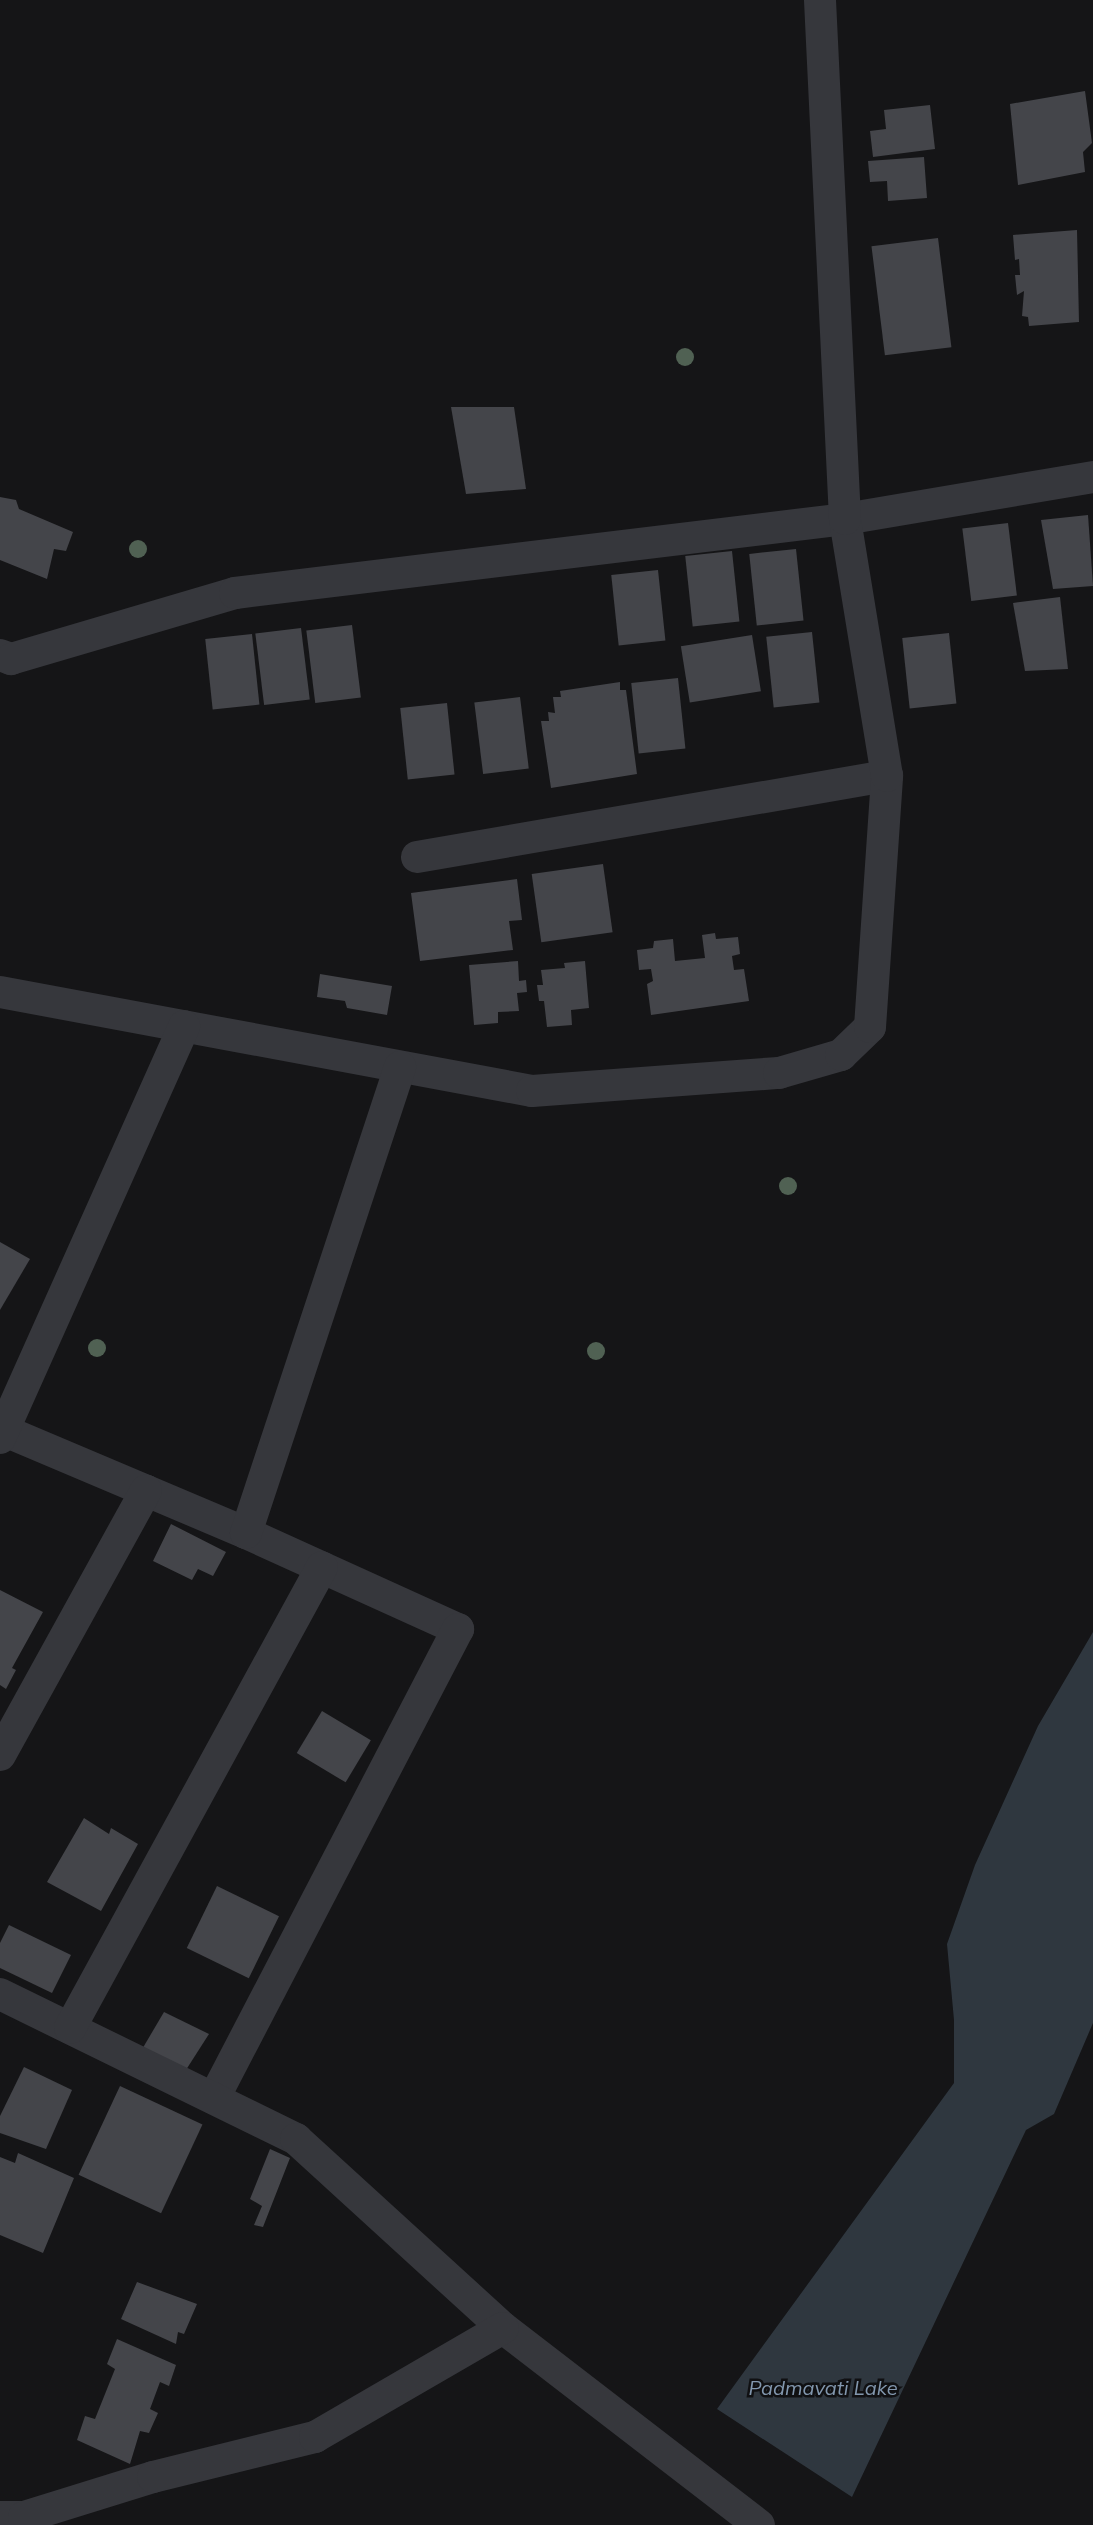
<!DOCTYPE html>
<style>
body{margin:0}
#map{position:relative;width:1093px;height:2525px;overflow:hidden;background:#151517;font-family:Mulish,sans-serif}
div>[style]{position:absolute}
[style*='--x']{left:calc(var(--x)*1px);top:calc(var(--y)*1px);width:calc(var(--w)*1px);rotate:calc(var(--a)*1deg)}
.water>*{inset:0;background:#2f373f}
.building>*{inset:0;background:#44454a;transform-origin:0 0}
.minor>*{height:32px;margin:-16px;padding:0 16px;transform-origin:16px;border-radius:16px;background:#36373c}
.trees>*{width:18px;height:18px;margin:-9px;border-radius:50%;background:#506153}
span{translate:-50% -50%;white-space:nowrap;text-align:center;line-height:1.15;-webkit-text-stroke:5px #101012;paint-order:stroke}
.water-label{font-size:20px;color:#8297ae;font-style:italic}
</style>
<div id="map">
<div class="water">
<div style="clip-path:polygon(1093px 1632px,1093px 2023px,1054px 2114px,1026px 2130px,852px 2497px,717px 2409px,954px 2083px,954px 2020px,947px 1944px,975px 1865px,1038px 1726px)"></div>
</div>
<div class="building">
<div style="clip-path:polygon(1085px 91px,1092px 143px,1083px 152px,1085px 172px,1018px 185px,1010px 104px)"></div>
<div style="clip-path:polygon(930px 105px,935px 149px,873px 157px,870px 131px,886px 129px,884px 110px)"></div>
<div style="clip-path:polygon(924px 157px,927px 198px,888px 201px,887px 181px,870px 182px,868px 161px)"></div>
<div style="clip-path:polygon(1077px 230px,1079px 322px,1029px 326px,1028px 317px,1022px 316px,1024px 291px,1017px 295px,1015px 275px,1020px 275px,1019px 259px,1015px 260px,1013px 235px)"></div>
<div style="left:938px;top:238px;width:110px;height:67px;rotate:83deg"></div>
<div style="clip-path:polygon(451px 407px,514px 407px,526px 489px,466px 494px)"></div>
<div style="clip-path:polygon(0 497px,16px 500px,19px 509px,73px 532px,66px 551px,54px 549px,47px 579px,0 560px)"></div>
<div style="clip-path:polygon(1088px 515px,1093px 586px,1053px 589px,1041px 520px)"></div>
<div style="left:1008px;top:523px;width:73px;height:46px;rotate:83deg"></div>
<div style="left:796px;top:549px;width:72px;height:47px;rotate:84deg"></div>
<div style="left:732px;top:551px;width:71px;height:47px;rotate:84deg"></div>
<div style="left:658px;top:570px;width:71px;height:47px;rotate:84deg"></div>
<div style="clip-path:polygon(1060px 597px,1068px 669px,1025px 671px,1013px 603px)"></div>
<div style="left:352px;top:625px;width:73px;height:46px;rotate:83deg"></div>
<div style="left:301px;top:628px;width:72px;height:46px;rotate:83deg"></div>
<div style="left:812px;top:632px;width:71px;height:46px;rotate:84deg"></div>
<div style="left:949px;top:633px;width:71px;height:47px;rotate:84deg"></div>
<div style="left:252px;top:634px;width:71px;height:47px;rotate:84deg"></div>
<div style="left:752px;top:635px;width:57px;height:72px;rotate:81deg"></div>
<div style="left:678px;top:678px;width:71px;height:47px;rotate:84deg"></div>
<div style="clip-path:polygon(620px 682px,620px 690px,626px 690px,637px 774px,551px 788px,541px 721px,549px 721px,548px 712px,555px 713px,553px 697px,561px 697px,560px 691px)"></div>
<div style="left:520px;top:697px;width:72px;height:46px;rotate:83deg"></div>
<div style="left:447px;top:703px;width:72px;height:47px;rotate:84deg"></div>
<div style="left:603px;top:864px;width:69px;height:72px;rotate:82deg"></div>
<div style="clip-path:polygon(517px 879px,522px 920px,509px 921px,513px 950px,420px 961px,411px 893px)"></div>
<div style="clip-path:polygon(715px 933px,716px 939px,738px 937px,740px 954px,732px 956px,734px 970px,744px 969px,749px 1001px,651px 1015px,647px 984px,653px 981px,651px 969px,639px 970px,637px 950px,653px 948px,654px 941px,673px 939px,675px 961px,705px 958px,702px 935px)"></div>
<div style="clip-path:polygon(518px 961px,519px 981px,526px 980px,527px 992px,517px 993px,519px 1011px,498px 1012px,498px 1023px,474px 1025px,469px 965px)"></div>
<div style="clip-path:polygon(585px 961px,589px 1008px,571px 1010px,572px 1025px,547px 1027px,544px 1001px,539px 1001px,537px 985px,543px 985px,541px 970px,565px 968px,564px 963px)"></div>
<div style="clip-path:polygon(320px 974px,392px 986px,387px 1015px,347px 1008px,345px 1001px,317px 997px)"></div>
<div style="clip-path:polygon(0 1242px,30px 1259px,0 1310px)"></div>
<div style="clip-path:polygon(171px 1524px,226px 1552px,213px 1576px,198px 1569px,192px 1580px,153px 1561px)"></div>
<div style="clip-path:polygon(0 1590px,43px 1612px,12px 1668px,16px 1670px,6px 1689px,0 1685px)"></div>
<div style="left:322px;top:1711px;width:57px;height:49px;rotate:31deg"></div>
<div style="clip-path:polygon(84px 1818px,109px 1834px,111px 1828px,138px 1844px,101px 1911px,47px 1882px)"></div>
<div style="left:217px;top:1886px;width:69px;height:69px;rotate:26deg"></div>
<div style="clip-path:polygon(9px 1925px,71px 1955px,52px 1993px,0 1968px,0 1943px)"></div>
<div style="clip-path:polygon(164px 2012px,209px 2034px,184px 2073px,141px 2051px)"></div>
<div style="clip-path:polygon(24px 2067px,72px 2090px,46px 2149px,0 2133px,0 2116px)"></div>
<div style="left:120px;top:2086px;width:91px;height:98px;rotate:25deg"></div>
<div style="clip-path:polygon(270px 2149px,290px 2158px,263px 2227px,254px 2225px,262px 2206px,250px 2199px)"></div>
<div style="clip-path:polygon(18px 2153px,74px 2178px,43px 2253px,0 2235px,0 2157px,15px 2163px)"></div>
<div style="clip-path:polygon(137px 2282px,197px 2304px,184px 2334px,178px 2332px,176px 2344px,121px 2319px)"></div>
<div style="clip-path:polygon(117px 2339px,176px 2365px,169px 2386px,160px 2382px,150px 2409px,158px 2413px,149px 2433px,140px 2431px,130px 2464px,77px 2440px,85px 2416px,95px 2419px,115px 2369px,107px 2364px)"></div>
</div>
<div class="minor">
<div style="--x:0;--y:655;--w:12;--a:20"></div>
<div style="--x:11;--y:659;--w:234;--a:-16.4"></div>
<div style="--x:235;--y:593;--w:614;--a:-6.92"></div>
<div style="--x:845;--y:519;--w:252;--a:-9.6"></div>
<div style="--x:417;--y:857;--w:477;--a:-9.8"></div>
<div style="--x:0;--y:992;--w:541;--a:10.54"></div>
<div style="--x:532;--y:1091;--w:248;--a:-4.2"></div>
<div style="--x:779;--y:1073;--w:65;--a:-16.2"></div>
<div style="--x:841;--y:1055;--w:40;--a:-44"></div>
<div style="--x:870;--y:1027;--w:252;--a:-86.1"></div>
<div style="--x:887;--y:776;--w:260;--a:-99.3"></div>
<div style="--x:845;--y:519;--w:520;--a:-92.76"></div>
<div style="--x:0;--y:1429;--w:267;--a:22.9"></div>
<div style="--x:246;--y:1533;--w:233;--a:24.4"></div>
<div style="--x:458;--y:1629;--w:529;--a:117.49"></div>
<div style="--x:0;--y:1438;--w:451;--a:-65.9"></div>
<div style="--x:246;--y:1533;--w:491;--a:-71.7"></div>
<div style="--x:0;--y:1755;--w:302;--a:-61.1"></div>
<div style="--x:0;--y:1994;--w:330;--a:26.1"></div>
<div style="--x:296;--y:2139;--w:280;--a:42.4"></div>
<div style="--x:503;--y:2328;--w:323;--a:37.6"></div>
<div style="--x:70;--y:2028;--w:525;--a:-61.34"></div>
<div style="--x:0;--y:2517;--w:24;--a:0"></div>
<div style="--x:24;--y:2517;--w:135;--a:-17.2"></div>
<div style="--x:153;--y:2477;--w:167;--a:-13.9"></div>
<div style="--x:315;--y:2437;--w:217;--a:-30.1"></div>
</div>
<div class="trees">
<div style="left:685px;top:357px"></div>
<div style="left:138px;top:549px"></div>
<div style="left:788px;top:1186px"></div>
<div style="left:97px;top:1348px"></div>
<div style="left:596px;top:1351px"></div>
</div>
<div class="water-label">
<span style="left:823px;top:2387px">Padmavati Lake</span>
</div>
</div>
